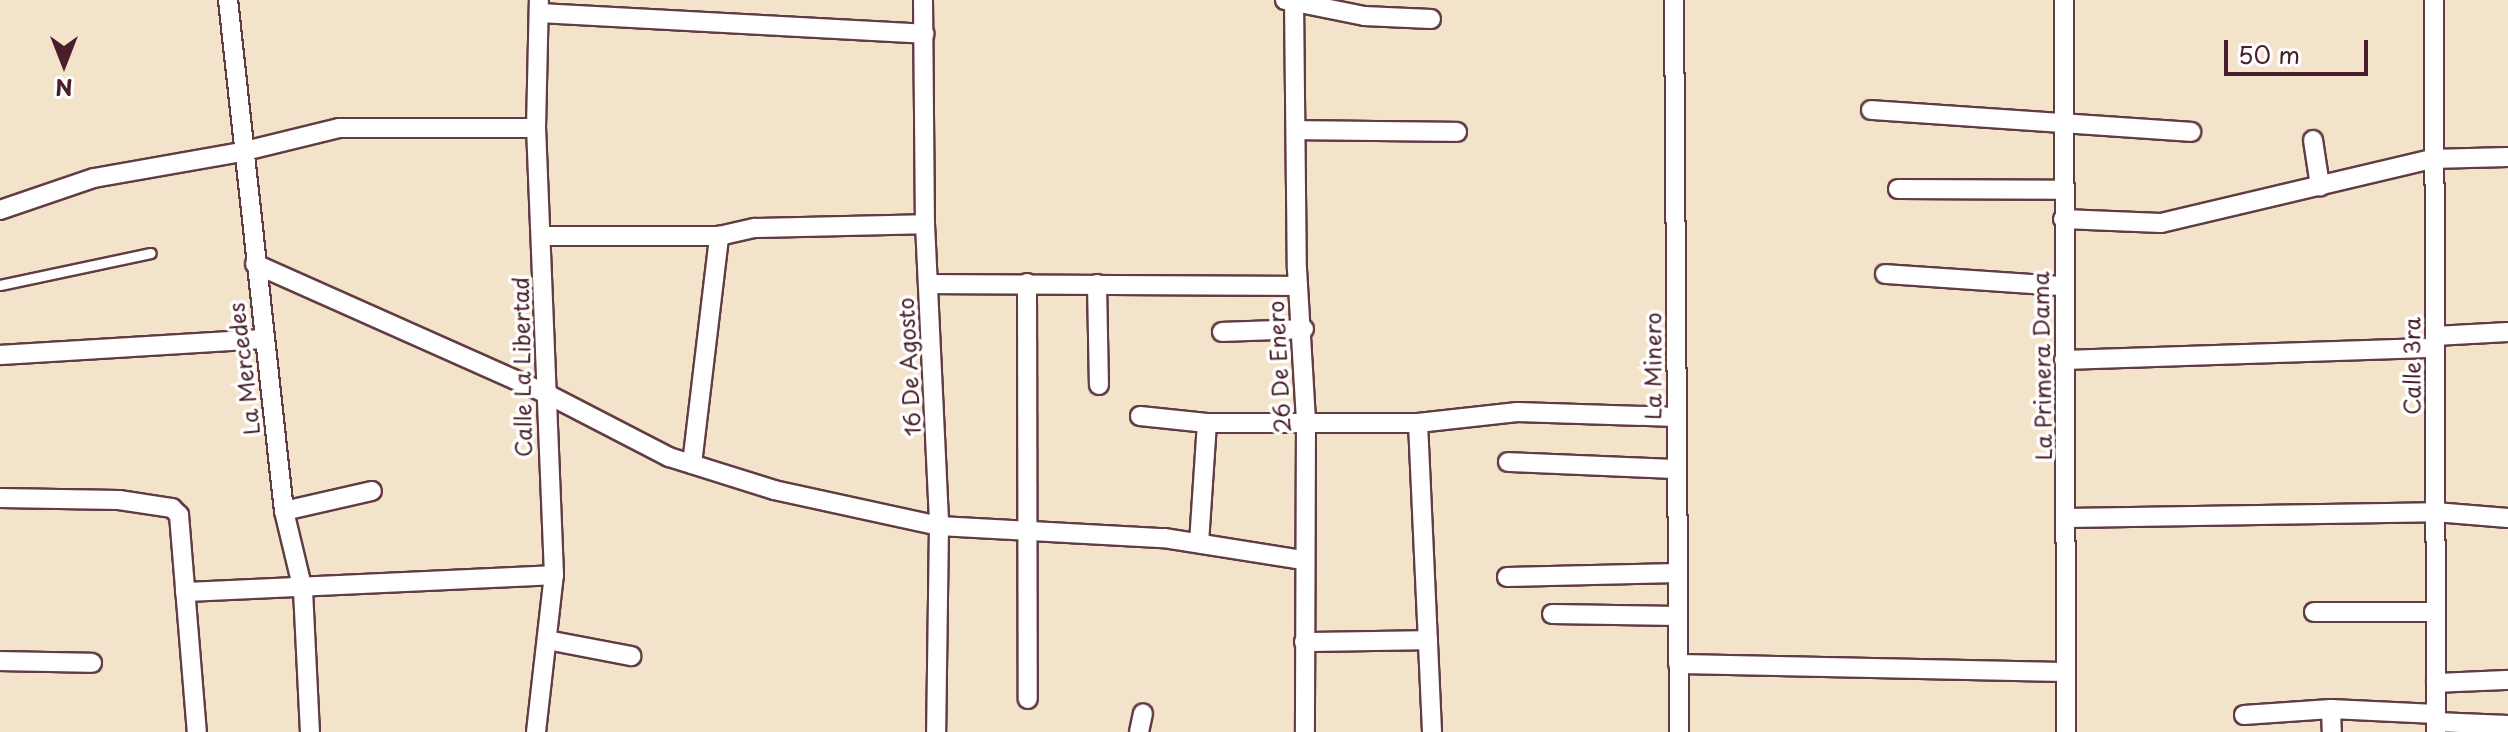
<!DOCTYPE html>
<style>
body{margin:0}
#map{position:relative;width:2508px;height:732px;overflow:hidden;background:#f3e3ca;font-family:"Playpen Sans",sans-serif}
div>[style]{position:absolute}
[style*='--x']{left:calc(var(--x)*1px);top:calc(var(--y)*1px);width:calc(var(--w)*1px);rotate:calc(var(--a)*1deg)}
.roads{filter:drop-shadow(2px 0 #633c43) drop-shadow(-2px 0 #633c43) drop-shadow(0 2px #633c43) drop-shadow(0 -2px #633c43)}
.lane>*{height:9px;margin:-4.5px;padding:0 4.5px;transform-origin:4.5px;border-radius:4.5px;background:#fff}
.street>*{height:18px;margin:-9px;padding:0 9px;transform-origin:9px;border-radius:9px;background:#fff}
span{translate:-50% -50%;white-space:nowrap;text-align:center;line-height:1.15;-webkit-text-stroke:7px #fff;paint-order:stroke}
.street-label{font-size:22px;color:#4a1f2b}
.north{position:absolute;left:24px;top:24px;width:80px;height:80px;-webkit-text-stroke:6px #fff;paint-order:stroke;rotate:180deg;font-size:22px;font-weight:700;line-height:32px;text-align:center;color:#4a1f2b}
.north::after{content:'';display:block;margin:auto;width:28px;height:36px;background:#4a1f2b;clip-path:polygon(50% 0,100% 100%,50% 72%,0 100%)}
.scale{position:absolute;left:2224px;top:40px;width:144px;height:36px;box-sizing:border-box;border:4px solid #4a1f2b;border-top:0;padding-left:10px;font-size:24px;line-height:28px;white-space:nowrap;color:#4a1f2b;-webkit-text-stroke:6px #fff;paint-order:stroke}
</style>
<div id="map">
<div class="roads">
<div class="lane">
<div style="--x:0;--y:285;--w:154;--a:-12"></div>
</div>
<div class="street">
<div style="--x:228;--y:0;--w:514;--a:83.75"></div>
<div style="--x:284;--y:511;--w:81;--a:76.5"></div>
<div style="--x:303;--y:590;--w:142;--a:87.2"></div>
<div style="--x:923;--y:0;--w:224;--a:89.5"></div>
<div style="--x:925;--y:224;--w:302;--a:87.3"></div>
<div style="--x:939;--y:526;--w:206;--a:90.8"></div>
<div style="--x:1285;--y:0;--w:81;--a:11.4"></div>
<div style="--x:1364;--y:16;--w:67;--a:2.6"></div>
<div style="--x:1294;--y:0;--w:269;--a:89.4"></div>
<div style="--x:1297;--y:269;--w:152;--a:86.6"></div>
<div style="--x:1306;--y:421;--w:311;--a:90.2"></div>
<div style="--x:1674;--y:0;--w:732;--a:89.61"></div>
<div style="--x:2064;--y:0;--w:732;--a:89.84"></div>
<div style="--x:2434;--y:0;--w:732;--a:89.84"></div>
<div style="--x:539;--y:13;--w:386;--a:3.1"></div>
<div style="--x:1871;--y:110;--w:321;--a:3.9"></div>
<div style="--x:1296;--y:130;--w:161;--a:0.7"></div>
<div style="--x:2313;--y:140;--w:47;--a:81.3"></div>
<div style="--x:1898;--y:189;--w:165;--a:0.3"></div>
<div style="--x:0;--y:210;--w:99;--a:-18.8"></div>
<div style="--x:94;--y:178;--w:149;--a:-10"></div>
<div style="--x:241;--y:152;--w:101;--a:-13.8"></div>
<div style="--x:339;--y:128;--w:197;--a:0"></div>
<div style="--x:2063;--y:219;--w:98;--a:2.3"></div>
<div style="--x:2161;--y:223;--w:277;--a:-13.3"></div>
<div style="--x:2431;--y:159;--w:77;--a:-1.5"></div>
<div style="--x:542;--y:236;--w:177;--a:0"></div>
<div style="--x:255;--y:264;--w:315;--a:24"></div>
<div style="--x:543;--y:392;--w:142;--a:27.3"></div>
<div style="--x:669;--y:457;--w:110;--a:17.4"></div>
<div style="--x:774;--y:490;--w:169;--a:12.3"></div>
<div style="--x:939;--y:526;--w:225;--a:3.1"></div>
<div style="--x:1164;--y:538;--w:141;--a:9"></div>
<div style="--x:1885;--y:274;--w:178;--a:3.9"></div>
<div style="--x:1027;--y:283;--w:416;--a:89.9"></div>
<div style="--x:928;--y:284;--w:370;--a:0.3"></div>
<div style="--x:1097;--y:284;--w:101;--a:88.9"></div>
<div style="--x:1222;--y:332;--w:82;--a:-2.1"></div>
<div style="--x:2435;--y:336;--w:73;--a:-3.1"></div>
<div style="--x:0;--y:355;--w:263;--a:-3.5"></div>
<div style="--x:2064;--y:360;--w:371;--a:-1.9"></div>
<div style="--x:1140;--y:416;--w:67;--a:6"></div>
<div style="--x:1207;--y:423;--w:211;--a:0"></div>
<div style="--x:1418;--y:423;--w:100;--a:-6.3"></div>
<div style="--x:1517;--y:412;--w:159;--a:1.8"></div>
<div style="--x:1418;--y:423;--w:309;--a:87.4"></div>
<div style="--x:1508;--y:462;--w:169;--a:2.4"></div>
<div style="--x:692;--y:464;--w:230;--a:-83.2"></div>
<div style="--x:719;--y:236;--w:37;--a:-13"></div>
<div style="--x:755;--y:228;--w:170;--a:-1.3"></div>
<div style="--x:0;--y:498;--w:119;--a:1"></div>
<div style="--x:119;--y:500;--w:54;--a:8.6"></div>
<div style="--x:172;--y:508;--w:10;--a:45"></div>
<div style="--x:179;--y:515;--w:218;--a:85.3"></div>
<div style="--x:284;--y:511;--w:90;--a:-12.8"></div>
<div style="--x:2067;--y:518;--w:368;--a:-0.9"></div>
<div style="--x:2435;--y:512;--w:73;--a:4.7"></div>
<div style="--x:1199;--y:543;--w:120;--a:-86.2"></div>
<div style="--x:1507;--y:577;--w:171;--a:-1.3"></div>
<div style="--x:185;--y:592;--w:369;--a:-2.6"></div>
<div style="--x:2314;--y:612;--w:122;--a:0"></div>
<div style="--x:1552;--y:614;--w:126;--a:0.9"></div>
<div style="--x:547;--y:640;--w:86;--a:10.8"></div>
<div style="--x:1304;--y:642;--w:124;--a:-0.9"></div>
<div style="--x:0;--y:661;--w:92;--a:1.2"></div>
<div style="--x:1678;--y:664;--w:388;--a:1.2"></div>
<div style="--x:2436;--y:683;--w:72;--a:-2.4"></div>
<div style="--x:2331;--y:709;--w:23;--a:88"></div>
<div style="--x:2244;--y:715;--w:87;--a:-3.9"></div>
<div style="--x:2331;--y:709;--w:105;--a:2.7"></div>
<div style="--x:2436;--y:722;--w:72;--a:2.4"></div>
<div style="--x:536;--y:732;--w:158;--a:-83.5"></div>
<div style="--x:554;--y:575;--w:447;--a:-92.3"></div>
<div style="--x:536;--y:128;--w:128;--a:-88.7"></div>
<div style="--x:1139;--y:732;--w:19;--a:-78"></div>
</div>
</div>
<div class="street-label">
<span style="left:1652px;top:366px;rotate:-90deg">La Minero</span>
<span style="left:2041px;top:366px;rotate:-91deg">La Primera Dama</span>
<span style="left:2411px;top:366px;rotate:-90deg">Calle 3ra</span>
<span style="left:521px;top:367px;rotate:-91deg">Calle La Libertad</span>
<span style="left:908px;top:367px;rotate:-93deg">16 De Agosto</span>
<span style="left:1278px;top:367px;rotate:-93deg">26 De Enero</span>
<span style="left:243px;top:369px;rotate:-97deg">La Mercedes</span>
</div>
<div class="north">N</div>
<div class="scale">50 m</div>
</div>
